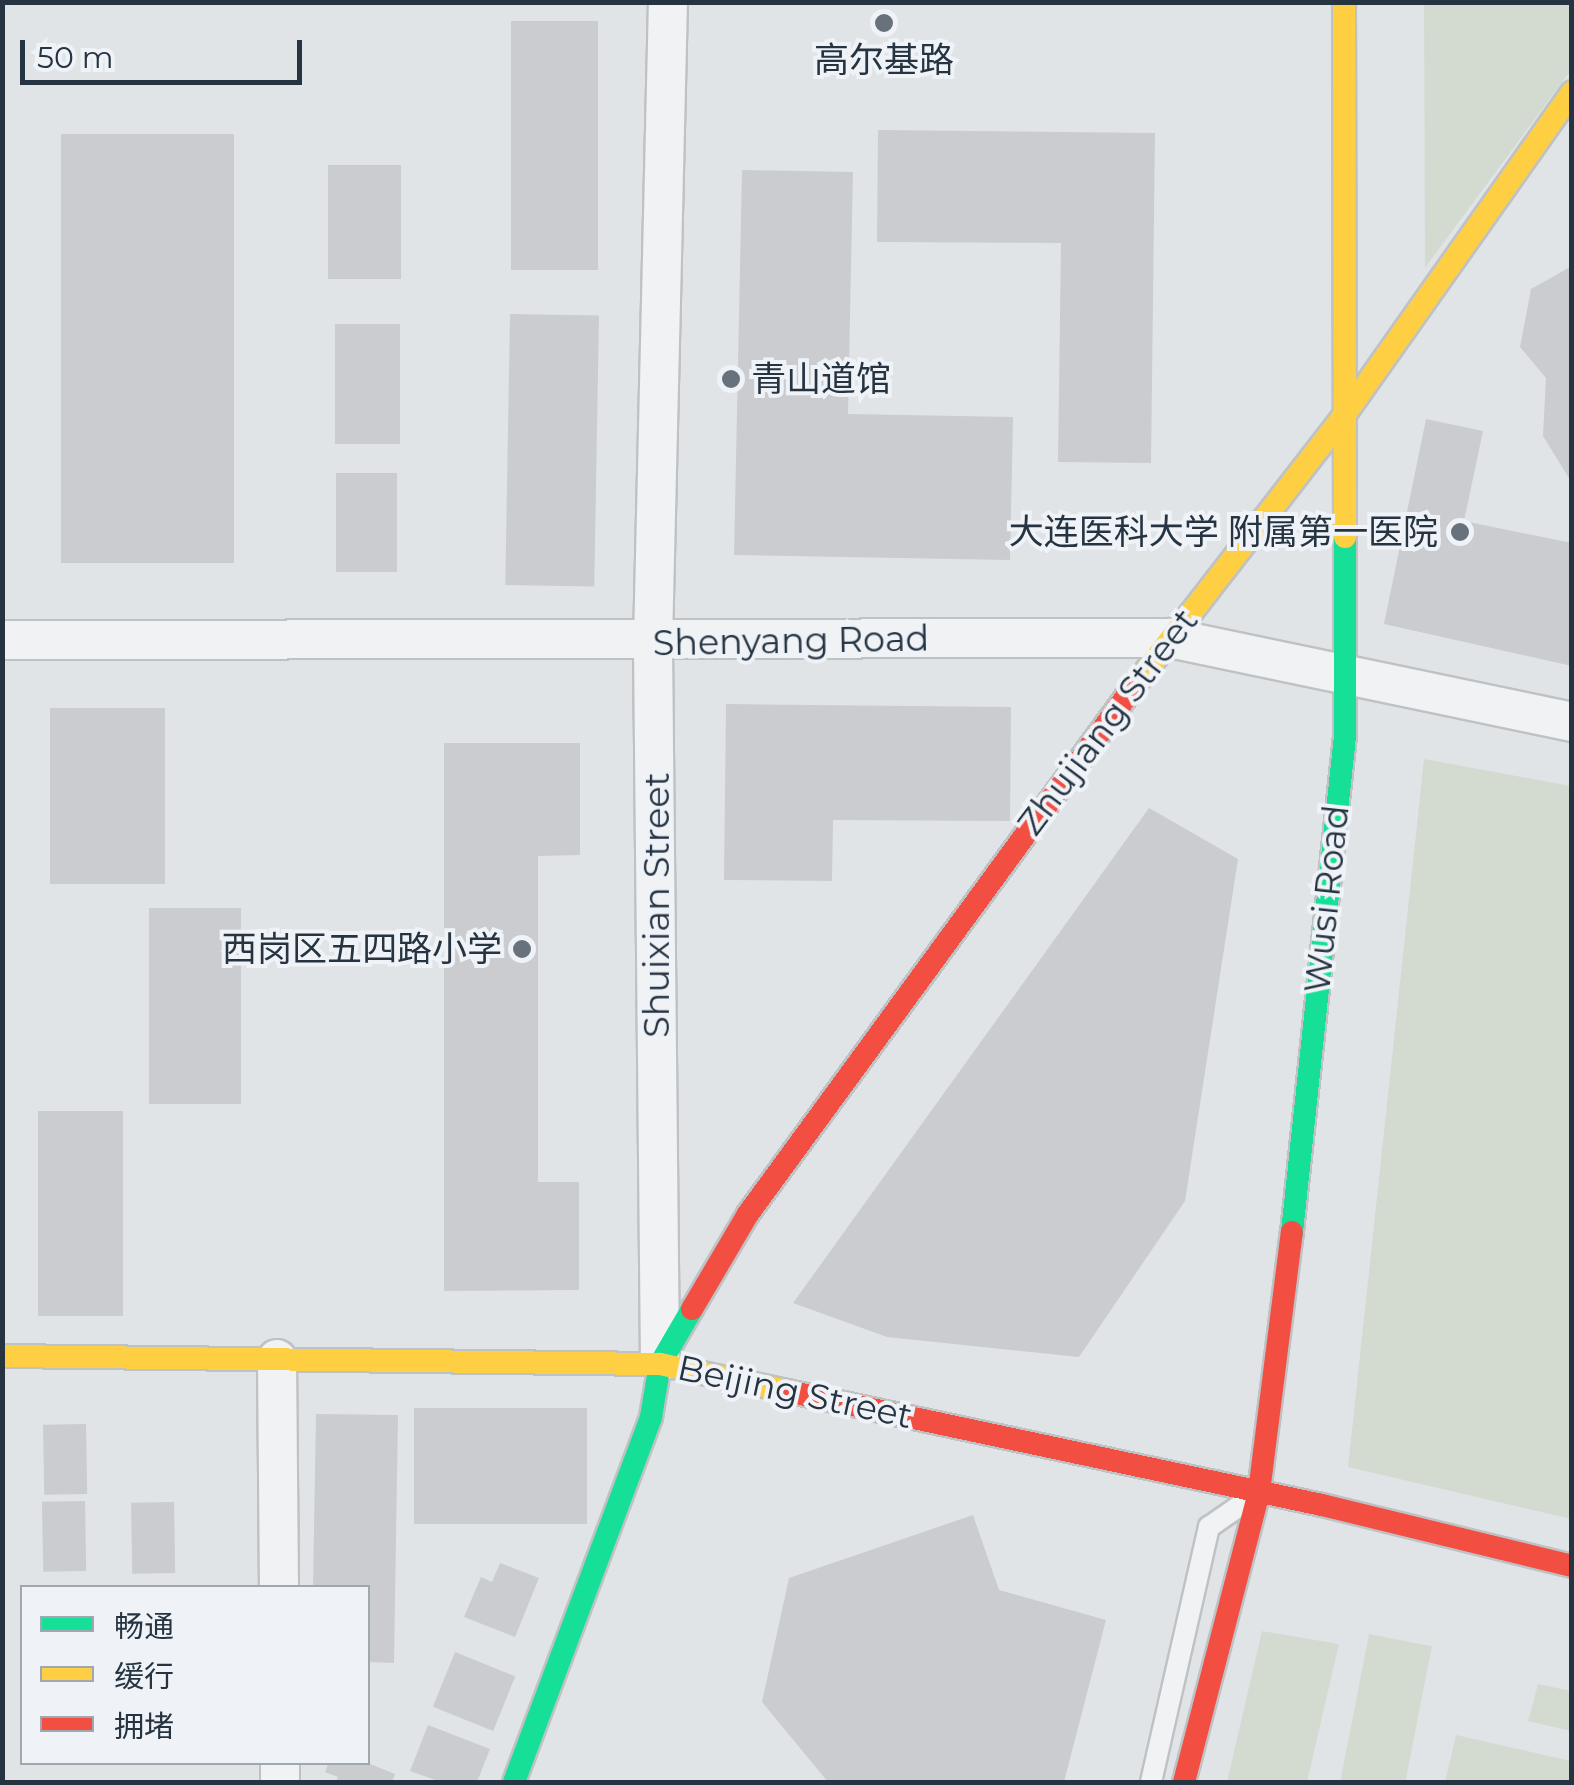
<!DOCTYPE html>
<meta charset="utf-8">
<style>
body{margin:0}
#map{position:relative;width:1574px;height:1785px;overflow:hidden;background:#e1e4e7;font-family:Montserrat,"Noto Sans SC",sans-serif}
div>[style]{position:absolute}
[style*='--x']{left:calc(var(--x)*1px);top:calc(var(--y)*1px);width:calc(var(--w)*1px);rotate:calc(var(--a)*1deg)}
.green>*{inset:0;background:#d3dbd1;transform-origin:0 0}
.building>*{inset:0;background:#cacccf;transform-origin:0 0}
.roads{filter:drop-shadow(2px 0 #bfc2c5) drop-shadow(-2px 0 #bfc2c5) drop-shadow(0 2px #bfc2c5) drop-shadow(0 -2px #bfc2c5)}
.lane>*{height:20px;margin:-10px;padding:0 10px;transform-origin:10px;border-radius:10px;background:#f1f2f3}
.street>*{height:38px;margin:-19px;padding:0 19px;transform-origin:19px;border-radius:19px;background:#f1f2f3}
.fast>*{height:22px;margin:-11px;padding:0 11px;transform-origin:11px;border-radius:11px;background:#16e098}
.slow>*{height:22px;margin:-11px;padding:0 11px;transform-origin:11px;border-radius:11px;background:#ffcf43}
.jam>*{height:22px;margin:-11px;padding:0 11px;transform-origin:11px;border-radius:11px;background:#f24e42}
.dots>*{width:28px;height:28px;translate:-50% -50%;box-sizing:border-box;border:5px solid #eff3f7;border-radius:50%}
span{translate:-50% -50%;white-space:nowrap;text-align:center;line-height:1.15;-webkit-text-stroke:8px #eff3f7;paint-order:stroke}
.poi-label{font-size:35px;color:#263442}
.left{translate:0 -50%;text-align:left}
.right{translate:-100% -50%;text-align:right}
.street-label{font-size:35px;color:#263442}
.frame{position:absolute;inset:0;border:5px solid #263442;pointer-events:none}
.legend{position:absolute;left:20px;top:1585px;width:350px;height:180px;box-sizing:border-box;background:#eff3f7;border:2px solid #9fa7af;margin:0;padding:12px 18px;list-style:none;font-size:30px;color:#263442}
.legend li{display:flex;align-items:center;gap:20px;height:50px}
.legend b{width:50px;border:2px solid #9fa7af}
.scale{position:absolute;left:20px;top:40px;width:282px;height:45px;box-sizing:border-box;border:5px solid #263442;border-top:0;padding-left:12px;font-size:30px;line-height:35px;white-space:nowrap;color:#263442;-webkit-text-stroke:8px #eff3f7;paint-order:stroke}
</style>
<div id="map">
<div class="green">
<div style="clip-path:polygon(1424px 3px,1572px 3px,1571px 70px,1425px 268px)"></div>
<div style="clip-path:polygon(1424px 759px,1571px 786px,1571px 1519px,1348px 1467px)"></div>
<div style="clip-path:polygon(1262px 1631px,1339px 1644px,1307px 1782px,1227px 1782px)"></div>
<div style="left:1369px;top:1634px;width:64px;height:152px;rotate:11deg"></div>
<div style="clip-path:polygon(1538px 1684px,1571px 1691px,1571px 1731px,1528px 1721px)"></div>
<div style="clip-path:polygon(1456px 1735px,1571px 1761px,1571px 1782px,1445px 1782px)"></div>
</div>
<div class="building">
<div style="left:511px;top:21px;width:87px;height:249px"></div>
<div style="clip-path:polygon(878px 130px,1155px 133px,1151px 463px,1058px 462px,1061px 243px,877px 242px)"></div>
<div style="left:61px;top:134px;width:173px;height:429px"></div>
<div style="left:401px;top:165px;width:114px;height:73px;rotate:90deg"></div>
<div style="clip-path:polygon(742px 170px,853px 172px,848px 414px,1013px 417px,1010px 560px,734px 555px)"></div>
<div style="clip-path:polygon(1572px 266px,1572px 483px,1543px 436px,1546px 378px,1520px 347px,1531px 289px)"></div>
<div style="left:510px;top:314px;width:89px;height:271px;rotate:1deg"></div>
<div style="left:335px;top:324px;width:65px;height:120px"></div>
<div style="clip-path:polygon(1426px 419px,1483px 431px,1464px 521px,1572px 543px,1572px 666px,1384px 624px)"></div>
<div style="left:336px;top:473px;width:61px;height:99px"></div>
<div style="clip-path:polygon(726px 704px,1011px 707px,1010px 821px,833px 820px,832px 881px,724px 880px)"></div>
<div style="left:50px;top:708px;width:115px;height:176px"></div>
<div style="clip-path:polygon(444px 743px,580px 743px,580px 855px,538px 856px,538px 1182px,579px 1182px,579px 1290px,444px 1291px)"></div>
<div style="clip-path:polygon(1149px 808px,1238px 859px,1185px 1201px,1079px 1357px,887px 1337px,793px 1303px)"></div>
<div style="left:149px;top:908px;width:92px;height:196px"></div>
<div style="left:38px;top:1111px;width:85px;height:205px"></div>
<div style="left:414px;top:1408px;width:173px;height:116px"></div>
<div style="clip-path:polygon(316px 1414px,398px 1415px,394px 1663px,368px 1662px,368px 1588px,313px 1588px)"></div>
<div style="left:86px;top:1424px;width:70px;height:43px;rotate:89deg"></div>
<div style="left:85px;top:1501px;width:70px;height:43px;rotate:89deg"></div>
<div style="left:174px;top:1502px;width:71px;height:43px;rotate:89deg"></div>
<div style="clip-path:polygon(973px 1515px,999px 1590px,1106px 1620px,1064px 1782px,828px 1782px,762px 1702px,789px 1578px)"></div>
<div style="clip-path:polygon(500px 1563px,539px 1578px,515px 1637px,464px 1617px,481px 1577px,492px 1582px)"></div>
<div style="left:455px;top:1652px;width:65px;height:59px;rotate:22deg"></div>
<div style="clip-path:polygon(428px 1725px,490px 1749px,477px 1782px,441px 1782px,410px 1771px)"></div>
<div style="clip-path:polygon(329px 1762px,365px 1762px,395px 1774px,392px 1782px,336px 1782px,338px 1777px,325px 1772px)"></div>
</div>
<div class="roads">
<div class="lane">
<div style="--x:1151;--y:1782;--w:262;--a:-77.2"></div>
<div style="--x:1209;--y:1527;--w:44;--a:-34.8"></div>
</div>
<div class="street">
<div style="--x:2;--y:640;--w:1168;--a:-0.1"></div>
<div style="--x:1170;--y:638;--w:411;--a:11.8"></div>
<div style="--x:277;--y:1359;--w:229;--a:89.5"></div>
<div style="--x:660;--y:1362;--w:720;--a:-90.56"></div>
<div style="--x:653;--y:642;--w:640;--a:-88.66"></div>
<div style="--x:280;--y:1762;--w:20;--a:90"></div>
</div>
<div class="fast">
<div style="--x:1292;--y:1232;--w:499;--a:-83.9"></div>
<div style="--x:1345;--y:736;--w:199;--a:-90"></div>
<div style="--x:514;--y:1782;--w:390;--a:-69.4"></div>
<div style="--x:651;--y:1417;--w:54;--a:-80.4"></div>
<div style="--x:660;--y:1364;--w:64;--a:-59.8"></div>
</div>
<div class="slow">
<div style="--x:1344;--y:2;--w:535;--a:89.89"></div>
<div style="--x:1132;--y:689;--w:341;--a:-52.2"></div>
<div style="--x:1341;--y:420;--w:401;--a:-54.8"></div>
<div style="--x:2;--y:1356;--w:658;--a:0.7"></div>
<div style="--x:660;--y:1364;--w:130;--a:12"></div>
</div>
<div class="jam">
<div style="--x:692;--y:1309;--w:110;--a:-59.5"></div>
<div style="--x:748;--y:1214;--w:650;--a:-53.82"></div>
<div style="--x:787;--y:1391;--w:547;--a:12.03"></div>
<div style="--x:1322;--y:1505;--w:257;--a:13.7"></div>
<div style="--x:1184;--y:1782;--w:300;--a:-75.5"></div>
<div style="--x:1259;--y:1492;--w:262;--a:-82.8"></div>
</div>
</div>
<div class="dots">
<div style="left:884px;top:23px;background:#67727c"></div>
<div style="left:731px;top:379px;background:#67727c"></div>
<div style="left:1460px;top:532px;background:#67727c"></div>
<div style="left:522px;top:949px;background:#67727c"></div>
</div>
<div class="poi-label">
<span style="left:884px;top:60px">高尔基路</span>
<span class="left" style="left:751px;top:379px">青山道馆</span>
<span class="right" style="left:1438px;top:532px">大连医科大学 附属第一医院</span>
<span class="right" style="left:502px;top:949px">西岗区五四路小学</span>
</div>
<div class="street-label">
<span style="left:791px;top:641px;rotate:-1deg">Shenyang Road</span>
<span style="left:1108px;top:722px;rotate:-53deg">Zhujiang Street</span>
<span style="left:1327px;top:899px;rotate:-84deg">Wusi Road</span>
<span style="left:657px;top:905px;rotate:-90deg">Shuixian Street</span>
<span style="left:795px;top:1392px;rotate:12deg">Beijing Street</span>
</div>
<div class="frame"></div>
<ul class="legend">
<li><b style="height:12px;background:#16e098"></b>畅通</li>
<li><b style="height:12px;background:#ffcf43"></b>缓行</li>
<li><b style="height:12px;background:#f24e42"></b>拥堵</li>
</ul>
<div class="scale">50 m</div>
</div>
